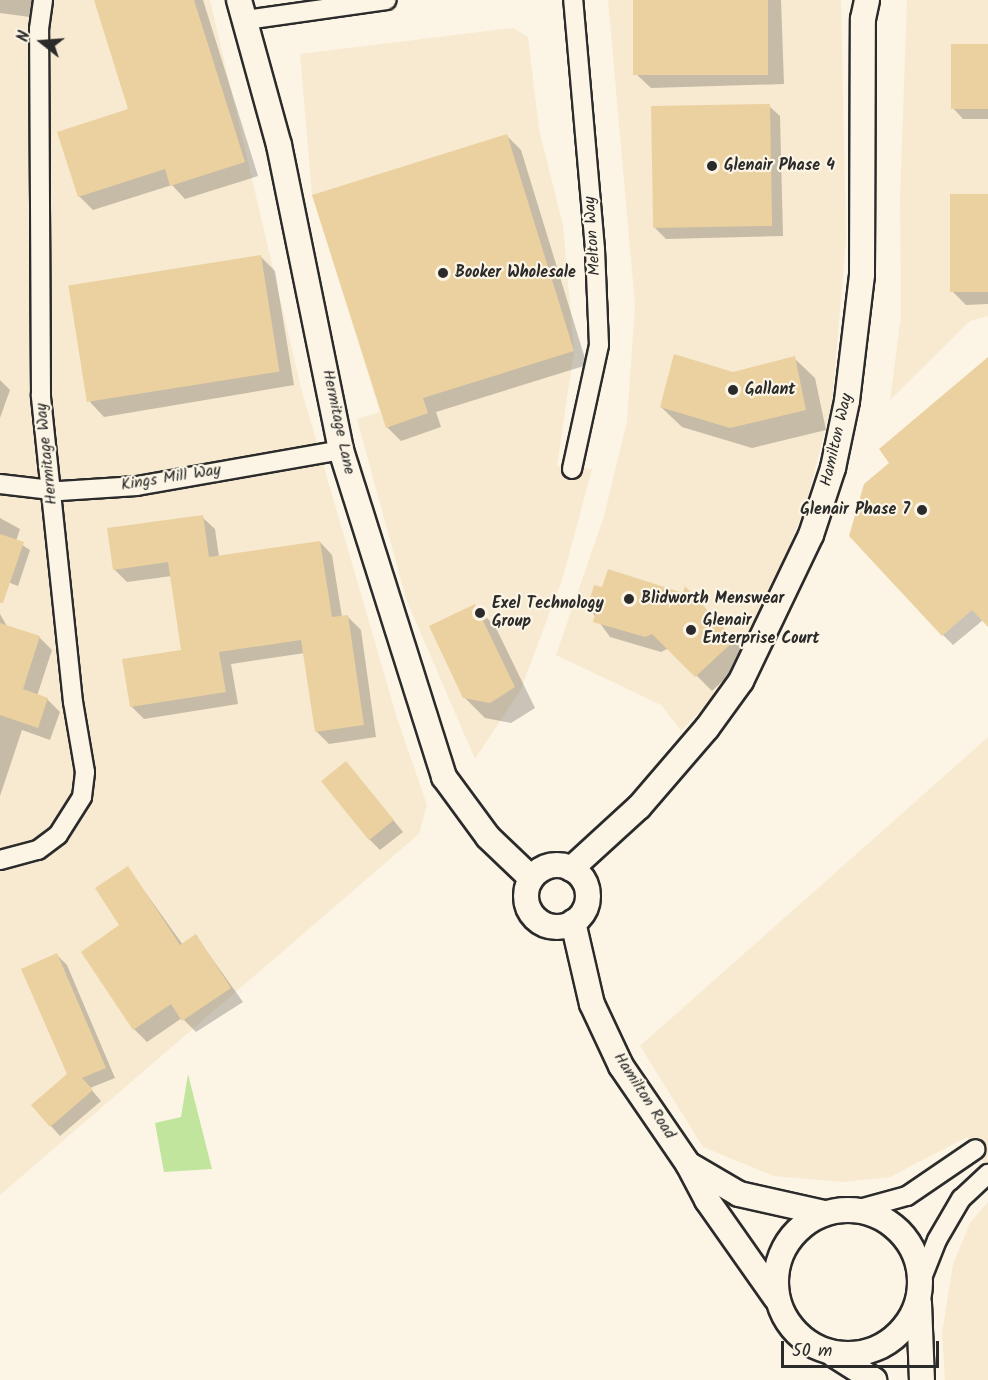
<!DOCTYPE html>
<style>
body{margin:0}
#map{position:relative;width:988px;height:1380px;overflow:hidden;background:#fcf5e5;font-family:Kalam,sans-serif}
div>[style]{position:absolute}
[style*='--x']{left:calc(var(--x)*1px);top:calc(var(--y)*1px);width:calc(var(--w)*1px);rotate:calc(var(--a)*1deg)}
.built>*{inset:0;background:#f7ead0}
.green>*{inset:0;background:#c2e59e}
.shadow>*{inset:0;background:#0003}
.building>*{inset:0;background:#ebd1a0;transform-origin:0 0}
.roads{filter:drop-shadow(2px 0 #2b2b2b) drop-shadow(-2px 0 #2b2b2b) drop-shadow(0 2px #2b2b2b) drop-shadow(0 -2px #2b2b2b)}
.street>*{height:18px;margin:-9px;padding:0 9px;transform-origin:9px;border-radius:9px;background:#fcf5e5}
.secondary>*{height:24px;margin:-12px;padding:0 12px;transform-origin:12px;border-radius:12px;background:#fcf5e5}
.secondary>.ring{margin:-12px;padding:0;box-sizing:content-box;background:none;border:24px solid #fcf5e5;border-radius:50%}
.dots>*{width:16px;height:16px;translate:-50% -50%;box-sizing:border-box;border:3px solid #fcf5e5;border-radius:50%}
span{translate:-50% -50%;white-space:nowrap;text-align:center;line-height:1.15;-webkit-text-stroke:4.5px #fcf5e5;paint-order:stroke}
.poi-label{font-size:16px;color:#2b2b2b;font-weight:700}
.left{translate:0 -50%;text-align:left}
.right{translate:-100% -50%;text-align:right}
.street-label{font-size:16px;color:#2b2b2b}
.north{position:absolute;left:12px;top:12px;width:60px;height:60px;-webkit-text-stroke:4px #fcf5e5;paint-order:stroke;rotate:287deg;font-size:16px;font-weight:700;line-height:24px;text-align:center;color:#2b2b2b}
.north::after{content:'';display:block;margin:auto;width:21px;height:27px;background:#2b2b2b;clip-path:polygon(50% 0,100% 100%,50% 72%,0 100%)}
.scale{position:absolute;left:781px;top:1341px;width:158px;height:27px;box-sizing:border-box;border:3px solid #2b2b2b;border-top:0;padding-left:8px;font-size:18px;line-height:21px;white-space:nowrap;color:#2b2b2b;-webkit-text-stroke:4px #fcf5e5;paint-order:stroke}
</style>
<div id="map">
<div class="built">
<div style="clip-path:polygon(0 0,210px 0,301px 388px,397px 718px,427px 805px,419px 834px,0 1195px)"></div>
<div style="clip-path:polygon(608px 0,841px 0,846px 240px,832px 404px,805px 508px,748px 645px,711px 700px,681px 731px,661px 705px,556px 655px,604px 516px,627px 421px,635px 305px)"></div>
<div style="clip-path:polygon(907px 0,988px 0,988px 316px,970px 321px,890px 400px,901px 316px,900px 198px)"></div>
<div style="clip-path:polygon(513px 28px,528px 37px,539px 129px,563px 225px,574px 351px,557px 466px,592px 469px,563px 577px,521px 689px,475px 759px,406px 599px,357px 419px,380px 412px,312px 195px,300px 54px)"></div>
<div style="clip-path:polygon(988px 737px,988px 1168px,967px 1137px,890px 1177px,844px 1182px,774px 1176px,703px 1147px,640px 1046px)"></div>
<div style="clip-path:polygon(988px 1202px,988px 1380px,945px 1380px,942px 1333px,953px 1264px,970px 1223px)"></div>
</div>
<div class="green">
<div style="clip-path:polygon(188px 1074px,212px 1169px,164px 1172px,155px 1123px,181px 1117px)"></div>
</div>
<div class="shadow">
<div style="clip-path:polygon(0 0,47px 0,45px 19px,0 13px)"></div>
<div style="clip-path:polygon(95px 0,203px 0,258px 176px,185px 199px,172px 185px,93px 210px,79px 196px,130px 110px)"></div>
<div style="clip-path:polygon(634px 0,781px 0,784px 84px,651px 88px,636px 74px)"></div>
<div style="clip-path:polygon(988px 46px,988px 119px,963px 119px,953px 108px)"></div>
<div style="clip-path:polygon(769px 106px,780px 116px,783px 236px,666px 239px,655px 228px)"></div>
<div style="clip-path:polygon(507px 136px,521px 150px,587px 365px,436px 412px,441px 427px,401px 441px,387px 427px)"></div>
<div style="clip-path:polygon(988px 196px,988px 304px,966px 305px,952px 291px)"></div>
<div style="clip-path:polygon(261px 257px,275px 271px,294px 385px,104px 417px,90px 402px)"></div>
<div style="clip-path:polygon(794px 358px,815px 378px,826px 430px,752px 448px,682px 427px,661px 407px,733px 373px)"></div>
<div style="clip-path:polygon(988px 359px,988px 625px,983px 620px,953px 645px,943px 635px,892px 463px)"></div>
<div style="clip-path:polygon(0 380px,10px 390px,0 418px)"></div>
<div style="clip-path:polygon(202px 517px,215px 529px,219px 557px,320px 542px,332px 555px,342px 617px,348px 617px,361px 630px,376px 737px,329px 744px,316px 731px,305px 653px,231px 664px,238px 704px,144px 719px,131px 706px,182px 651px,172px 576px,127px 582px,114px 569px)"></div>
<div style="clip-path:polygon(0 518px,20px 529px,16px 541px,30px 550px,18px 586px,0 579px)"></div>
<div style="clip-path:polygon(700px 603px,749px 656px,712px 691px,669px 648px,661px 652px,610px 637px,589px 608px)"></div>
<div style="clip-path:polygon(475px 606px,495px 626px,535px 708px,511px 723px,485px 718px,464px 697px)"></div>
<div style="clip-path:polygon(0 614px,8px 628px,39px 637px,52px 650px,37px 696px,47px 699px,60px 712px,50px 740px,22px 730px,0 796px)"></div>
<div style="clip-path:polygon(356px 774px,403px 832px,380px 850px,370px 840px)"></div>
<div style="clip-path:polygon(128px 868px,183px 945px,196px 936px,243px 1002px,196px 1032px,182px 1018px,147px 1042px,134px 1029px,122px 926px)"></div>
<div style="clip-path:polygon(57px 955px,67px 965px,115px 1078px,90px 1088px,101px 1101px,60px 1136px,51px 1126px,68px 1075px)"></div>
</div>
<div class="building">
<div style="clip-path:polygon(94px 0,194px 0,245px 162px,170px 186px,165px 169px,78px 197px,57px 132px,128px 109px)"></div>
<div style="left:633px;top:0;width:135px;height:75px"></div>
<div style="left:951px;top:44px;width:37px;height:65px"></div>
<div style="left:770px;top:104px;width:122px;height:119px;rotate:89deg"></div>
<div style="clip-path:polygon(507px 134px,574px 351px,423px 398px,428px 413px,386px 428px,312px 195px)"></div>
<div style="left:988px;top:194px;width:98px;height:38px;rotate:90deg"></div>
<div style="left:261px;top:255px;width:118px;height:195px;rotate:81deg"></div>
<div style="clip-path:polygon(674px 354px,733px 372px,795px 356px,806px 410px,730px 428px,660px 407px)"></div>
<div style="clip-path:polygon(988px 357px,988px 627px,972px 610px,942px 636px,849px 536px,864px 484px,889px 463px,879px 449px)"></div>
<div style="clip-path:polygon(203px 515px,209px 557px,320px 541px,332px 617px,348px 615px,364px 725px,315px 732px,301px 640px,219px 652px,226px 692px,130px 707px,122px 659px,181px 650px,168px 562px,113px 570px,107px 528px)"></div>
<div style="clip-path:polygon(0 534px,24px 542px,3px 603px,0 603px)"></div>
<div style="clip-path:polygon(608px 569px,683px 593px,685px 586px,735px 640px,695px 677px,652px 634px,645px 637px,593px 622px,596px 611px,587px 609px,594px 585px,602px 587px)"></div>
<div style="clip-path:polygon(475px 604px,515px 687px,490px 703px,463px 698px,429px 626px)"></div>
<div style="clip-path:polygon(0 623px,40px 636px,23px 689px,48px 698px,38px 728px,0 715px)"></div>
<div style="left:346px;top:761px;width:76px;height:32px;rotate:51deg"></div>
<div style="clip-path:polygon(128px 866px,180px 945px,196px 934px,231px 988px,182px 1021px,171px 1004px,133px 1030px,81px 952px,119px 925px,95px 888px)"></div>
<div style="clip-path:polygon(57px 953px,106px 1068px,82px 1078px,93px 1090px,50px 1127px,31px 1105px,67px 1074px,21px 969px)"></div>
</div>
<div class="roads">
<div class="street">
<div style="--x:246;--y:20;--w:142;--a:-8.1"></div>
<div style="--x:572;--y:469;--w:127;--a:-77.7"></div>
<div style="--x:599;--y:345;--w:96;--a:-92.4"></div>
<div style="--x:595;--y:249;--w:250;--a:-95"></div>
<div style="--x:0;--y:484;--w:60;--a:6.7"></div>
<div style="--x:60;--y:491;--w:77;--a:-3.7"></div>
<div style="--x:137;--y:486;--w:207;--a:-10"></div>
<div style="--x:0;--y:860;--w:39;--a:-15"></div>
<div style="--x:38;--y:850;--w:25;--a:-37"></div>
<div style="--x:58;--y:835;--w:45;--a:-57.7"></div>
<div style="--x:82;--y:797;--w:25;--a:-83"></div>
<div style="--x:85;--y:772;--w:71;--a:-99.7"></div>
<div style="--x:73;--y:702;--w:308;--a:-96"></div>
<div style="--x:41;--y:396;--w:367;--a:-90.3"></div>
<div style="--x:39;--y:29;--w:29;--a:-82"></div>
<div style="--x:856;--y:1210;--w:53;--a:-15.4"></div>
<div style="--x:907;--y:1196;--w:83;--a:-34.3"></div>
<div style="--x:920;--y:1283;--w:46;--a:-68.4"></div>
<div style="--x:937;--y:1240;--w:48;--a:-59.7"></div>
<div style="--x:961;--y:1199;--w:37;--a:-43"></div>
</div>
<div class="secondary">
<div style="--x:239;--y:0;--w:150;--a:74.6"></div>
<div style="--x:279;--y:145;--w:311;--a:78.5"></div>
<div style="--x:341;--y:450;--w:343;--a:72.5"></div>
<div style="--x:444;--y:777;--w:74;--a:53.7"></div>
<div style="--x:488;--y:837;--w:59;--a:43.6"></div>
<div class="ring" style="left:526px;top:865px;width:38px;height:38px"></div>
<div style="--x:571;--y:869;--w:92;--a:-42.4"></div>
<div style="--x:639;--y:807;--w:104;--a:-49.3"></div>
<div style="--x:707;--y:728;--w:58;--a:-54.1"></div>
<div style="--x:741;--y:681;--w:162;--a:-64.4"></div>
<div style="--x:811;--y:535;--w:71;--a:-71.8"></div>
<div style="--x:833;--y:468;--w:68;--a:-78.2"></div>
<div style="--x:847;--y:401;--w:127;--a:-83.2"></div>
<div style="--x:862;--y:275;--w:256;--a:-89.8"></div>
<div style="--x:863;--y:19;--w:19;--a:-78"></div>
<div style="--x:573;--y:922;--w:84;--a:77"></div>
<div style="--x:592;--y:1004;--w:68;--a:64.9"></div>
<div style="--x:621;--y:1066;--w:119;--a:55.6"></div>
<div style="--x:688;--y:1164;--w:41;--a:62.2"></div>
<div style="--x:707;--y:1200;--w:120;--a:54.9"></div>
<div style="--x:688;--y:1164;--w:59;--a:30.5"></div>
<div style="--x:739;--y:1194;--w:87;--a:12.6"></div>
<div class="ring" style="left:776px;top:1210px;width:120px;height:120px"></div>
<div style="--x:919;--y:1303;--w:77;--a:87.8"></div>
<div style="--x:833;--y:1354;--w:49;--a:32.4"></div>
</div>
</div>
<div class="dots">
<div style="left:712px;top:166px;background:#2b2b2b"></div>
<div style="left:443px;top:273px;background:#2b2b2b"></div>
<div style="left:733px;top:390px;background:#2b2b2b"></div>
<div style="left:922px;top:510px;background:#2b2b2b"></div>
<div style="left:629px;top:599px;background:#2b2b2b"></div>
<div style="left:480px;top:613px;background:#2b2b2b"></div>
<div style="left:691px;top:630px;background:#2b2b2b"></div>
</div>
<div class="poi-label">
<span class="left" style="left:724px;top:166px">Glenair Phase 4</span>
<span class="left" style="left:455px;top:273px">Booker Wholesale</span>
<span class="left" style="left:745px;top:390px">Gallant</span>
<span class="right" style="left:910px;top:510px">Glenair Phase 7</span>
<span class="left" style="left:641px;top:599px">Blidworth Menswear</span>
<span class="left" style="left:492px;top:613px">Exel Technology<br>Group</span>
<span class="left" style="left:703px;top:630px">Glenair<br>Enterprise Court</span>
</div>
<div class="street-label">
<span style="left:593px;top:236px;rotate:-94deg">Melton Way</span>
<span style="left:338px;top:422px;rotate:78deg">Hermitage Lane</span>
<span style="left:837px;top:440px;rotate:-77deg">Hamilton Way</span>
<span style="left:47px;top:454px;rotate:-96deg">Hermitage Way</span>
<span style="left:171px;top:478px;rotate:-9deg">Kings Mill Way</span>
<span style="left:644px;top:1096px;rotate:57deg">Hamilton Road</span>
</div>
<div class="north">N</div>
<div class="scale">50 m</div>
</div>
